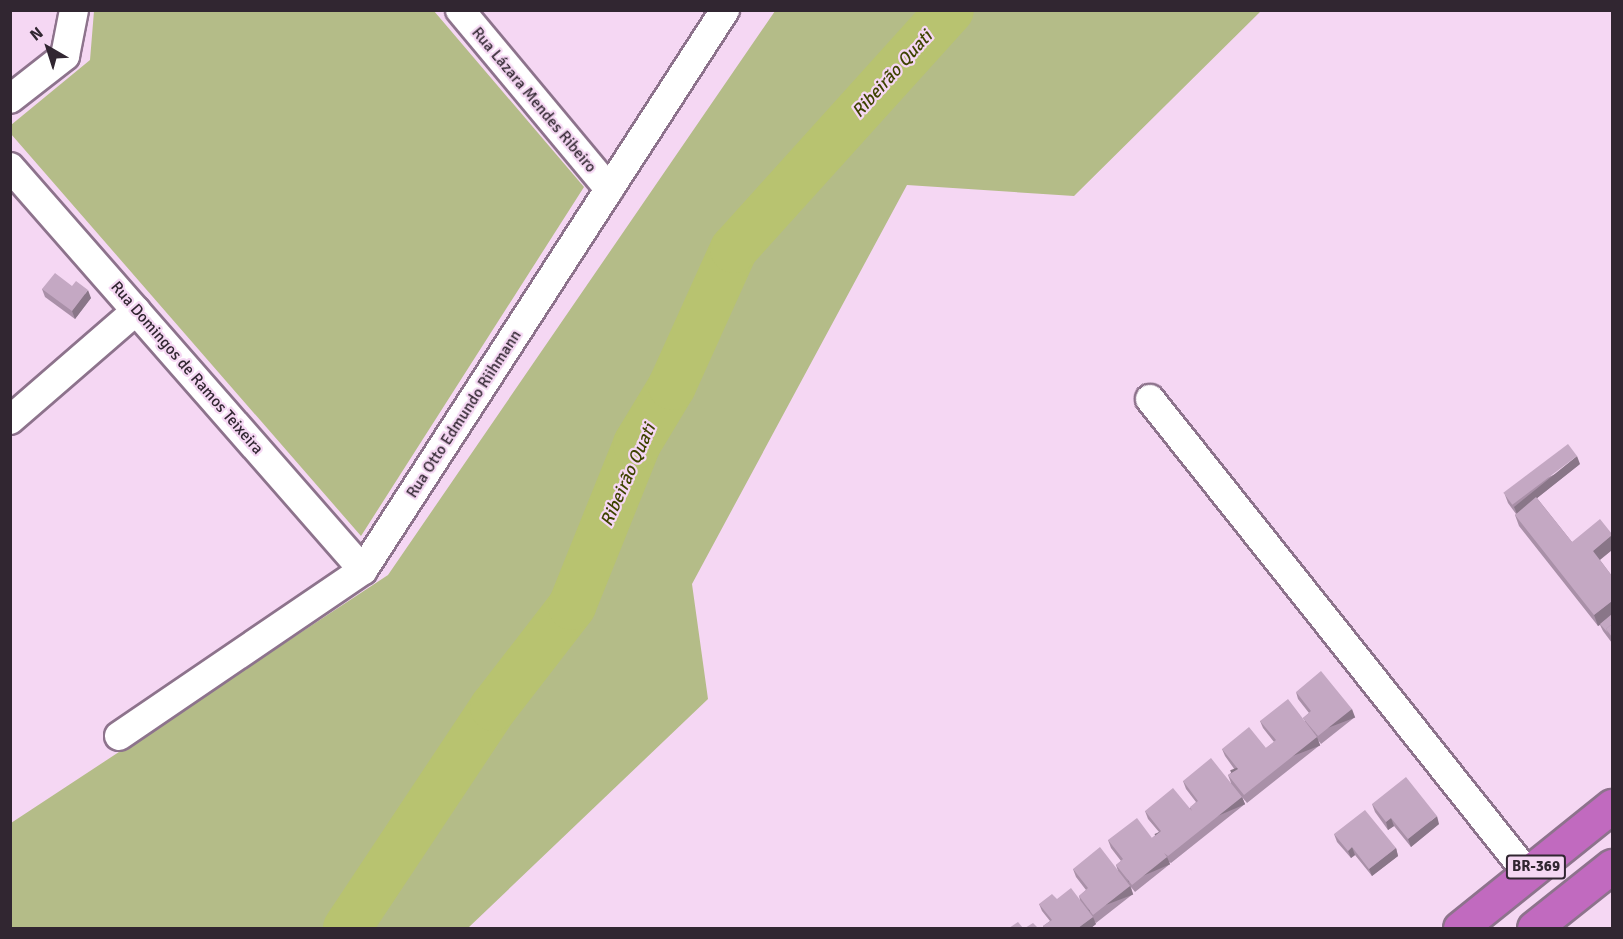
<!DOCTYPE html>
<meta charset="utf-8">
<style>
body{margin:0}
#map{position:relative;width:1623px;height:939px;overflow:hidden;background:#f5d7f3;font-family:Signika,sans-serif}
div>[style]{position:absolute}
[style*='--x']{left:calc(var(--x)*1px);top:calc(var(--y)*1px);width:calc(var(--w)*1px);rotate:calc(var(--a)*1deg)}
.green>*{inset:0;background:#b4bc88}
.river>*{height:48px;margin:-24px;padding:0 24px;transform-origin:24px;border-radius:24px;background:#b8c370}
.roads{filter:drop-shadow(2px 0 #8d738c) drop-shadow(-2px 0 #8d738c) drop-shadow(0 2px #8d738c) drop-shadow(0 -2px #8d738c)}
.street>*{height:28px;margin:-14px;padding:0 14px;transform-origin:14px;border-radius:14px;background:#fff}
.highway>*{height:33px;margin:-16.5px;padding:0 16.5px;transform-origin:16.5px;border-radius:16.5px;background:#c16abf}
.wall>*{inset:0;background:#a990a8}
.shaded-wall>*{inset:0;background:#897688;transform-origin:0 0}
.building>*{inset:0;background:#c4a8c3;transform-origin:0 0}
span{translate:-50% -50%;white-space:nowrap;text-align:center;line-height:1.15;-webkit-text-stroke:4.5px #f5d7f3;paint-order:stroke}
.shield-label span{padding:2px 4px;background:#f5d7f3;border:2px solid;border-radius:4px;-webkit-text-stroke-width:0}
.shield-label{font-size:15px;color:#312631;font-weight:700}
.street-label{font-size:16px;color:#312631}
.water-label{font-size:18px;color:#3e4300;font-style:italic}
.frame{position:absolute;inset:0;border:12px solid #312631;pointer-events:none}
.north{position:absolute;left:18px;top:18px;width:60px;height:60px;-webkit-text-stroke:4px #f5d7f3;paint-order:stroke;rotate:321deg;font-size:16px;font-weight:700;line-height:24px;text-align:center;color:#312631}
.north::after{content:'';display:block;margin:auto;width:21px;height:27px;background:#312631;clip-path:polygon(50% 0,100% 100%,50% 72%,0 100%)}
</style>
<div id="map">
<div class="green">
<div style="clip-path:polygon(94px 11px,434px 11px,584px 187px,361px 536px,11px 134px,11px 125px,90px 60px)"></div>
<div style="clip-path:polygon(775px 11px,1261px 11px,1074px 196px,907px 185px,692px 584px,708px 699px,468px 928px,11px 928px,11px 823px,388px 575px)"></div>
</div>
<div class="river">
<div style="--x:347;--y:928;--w:265;--a:-56.4"></div>
<div style="--x:494;--y:707;--w:128;--a:-52.3"></div>
<div style="--x:572;--y:606;--w:175;--a:-68.1"></div>
<div style="--x:637;--y:444;--w:68;--a:-58.9"></div>
<div style="--x:672;--y:386;--w:150;--a:-65.7"></div>
<div style="--x:734;--y:249;--w:322;--a:-47.9"></div>
</div>
<div class="roads">
<div class="street">
<div style="--x:460;--y:10;--w:233;--a:50.2"></div>
<div style="--x:10;--y:99;--w:70;--a:-38"></div>
<div style="--x:65;--y:56;--w:47;--a:-78.9"></div>
<div style="--x:10;--y:167;--w:536;--a:48.78"></div>
<div style="--x:1150;--y:399;--w:607;--a:51.49"></div>
<div style="--x:10;--y:420;--w:167;--a:-40.9"></div>
<div style="--x:119;--y:736;--w:295;--a:-34.2"></div>
<div style="--x:363;--y:570;--w:667;--a:-57.12"></div>
</div>
<div class="highway">
<div style="--x:1460;--y:928;--w:195;--a:-38.8"></div>
<div style="--x:1534;--y:928;--w:100;--a:-38.5"></div>
</div>
</div>
<div class="wall">
<div style="clip-path:polygon(72px 286px,91px 298px,75px 319px,45px 297px,42px 289px)"></div>
<div style="clip-path:polygon(1580px 464px,1537px 498px,1572px 542px,1612px 534px,1612px 550px,1600px 560px,1612px 576px,1612px 643px,1603px 631px,1600px 625px,1598px 626px,1519px 526px,1515px 515px,1516px 514px,1508px 503px,1505px 495px)"></div>
<div style="clip-path:polygon(1296px 692px,1355px 717px,1321px 744px,1318px 740px,1320px 745px,1247px 803px,1242px 797px,1245px 804px,1171px 863px,1169px 862px,1170px 864px,1135px 892px,1131px 887px,1133px 894px,1096px 923px,1094px 921px,1096px 924px,1091px 928px,1044px 928px,1043px 926px,1050px 921px,1042px 911px,1039px 904px,1080px 900px,1079px 896px,1086px 890px,1076px 877px,1073px 869px,1118px 871px,1116px 865px,1121px 861px,1111px 848px,1108px 840px,1152px 838px,1159px 832px,1148px 819px,1145px 811px,1190px 808px,1196px 802px,1186px 789px,1183px 781px,1231px 783px,1228px 775px,1235px 770px,1225px 756px,1222px 749px,1266px 748px,1274px 742px,1263px 728px,1260px 721px,1305px 721px,1303px 718px,1309px 713px,1298px 699px)"></div>
<div style="clip-path:polygon(1372px 804px,1439px 824px,1411px 847px,1394px 826px,1388px 830px,1375px 812px)"></div>
<div style="clip-path:polygon(1334px 834px,1396px 848px,1398px 856px,1372px 876px,1355px 855px,1351px 858px,1337px 842px)"></div>
</div>
<div class="shaded-wall">
<div style="clip-path:polygon(88px 290px,91px 298px,75px 319px,72px 311px)"></div>
<div style="clip-path:polygon(1577px 456px,1580px 464px,1517px 514px,1514px 507px)"></div>
<div style="clip-path:polygon(1612px 535px,1612px 550px,1597px 562px,1593px 551px)"></div>
<div style="clip-path:polygon(1612px 601px,1612px 615px,1598px 626px,1594px 615px)"></div>
<div style="left:1352px;top:709px;width:9px;height:43px;rotate:69deg"></div>
<div style="left:1317px;top:737px;width:9px;height:93px;rotate:69deg"></div>
<div style="left:1242px;top:797px;width:8px;height:95px;rotate:67deg"></div>
<div style="clip-path:polygon(1437px 816px,1439px 824px,1411px 847px,1408px 839px)"></div>
<div style="clip-path:polygon(1391px 818px,1394px 826px,1388px 830px,1386px 822px)"></div>
<div style="clip-path:polygon(1352px 847px,1355px 855px,1351px 858px,1348px 851px)"></div>
<div style="clip-path:polygon(1396px 848px,1398px 856px,1372px 876px,1369px 869px)"></div>
<div style="left:1167px;top:857px;width:8px;height:45px;rotate:67deg"></div>
<div style="left:1130px;top:886px;width:9px;height:47px;rotate:69deg"></div>
<div style="clip-path:polygon(1093px 917px,1096px 924px,1091px 928px,1078px 928px)"></div>
</div>
<div class="building">
<div style="clip-path:polygon(55px 273px,72px 286px,76px 281px,88px 290px,72px 311px,42px 289px)"></div>
<div style="left:1568px;top:444px;width:15px;height:81px;rotate:53deg"></div>
<div style="clip-path:polygon(1536px 497px,1572px 542px,1600px 519px,1612px 534px,1612px 535px,1593px 551px,1612px 576px,1612px 601px,1594px 615px,1515px 515px)"></div>
<div style="clip-path:polygon(1612px 614px,1612px 624px,1606px 629px,1608px 633px,1600px 624px)"></div>
<div style="clip-path:polygon(1612px 624px,1612px 637px,1606px 629px)"></div>
<div style="clip-path:polygon(1321px 671px,1352px 709px,1318px 736px,1303px 718px,1311px 711px,1296px 692px)"></div>
<div style="clip-path:polygon(1288px 699px,1317px 737px,1244px 795px,1228px 775px,1238px 769px,1222px 749px,1249px 727px,1266px 748px,1276px 740px,1260px 721px)"></div>
<div style="clip-path:polygon(1211px 758px,1242px 797px,1168px 856px,1164px 853px,1167px 857px,1132px 885px,1116px 865px,1123px 859px,1108px 840px,1137px 818px,1152px 838px,1161px 831px,1145px 811px,1173px 788px,1192px 811px,1190px 807px,1198px 801px,1183px 781px)"></div>
<div style="clip-path:polygon(1406px 777px,1437px 816px,1408px 839px,1391px 818px,1386px 822px,1372px 804px)"></div>
<div style="clip-path:polygon(1365px 810px,1396px 848px,1369px 869px,1352px 847px,1348px 851px,1334px 834px)"></div>
<div style="clip-path:polygon(1100px 847px,1130px 886px,1093px 915px,1079px 896px,1088px 888px,1073px 869px)"></div>
<div style="clip-path:polygon(1071px 888px,1093px 917px,1078px 928px,1045px 928px,1043px 926px,1052px 920px,1039px 904px,1052px 894px,1057px 899px)"></div>
<div style="clip-path:polygon(1018px 922px,1023px 928px,1009px 928px)"></div>
<div style="clip-path:polygon(1033px 923px,1038px 928px,1025px 928px)"></div>
</div>
<div class="shield-label">
<span style="left:1536px;top:867px">BR-369</span>
</div>
<div class="street-label">
<span style="left:534px;top:100px;rotate:50deg">Rua Lázara Mendes Ribeiro</span>
<span style="left:187px;top:368px;rotate:49deg">Rua Domingos de Ramos Teixeira</span>
<span style="left:464px;top:414px;rotate:-57deg">Rua Otto Edmundo Riihmann</span>
</div>
<div class="water-label">
<span style="left:892px;top:74px;rotate:-48deg">Ribeirão Quati</span>
<span style="left:628px;top:475px;rotate:-66deg">Ribeirão Quati</span>
</div>
<div class="frame"></div>
<div class="north">N</div>
</div>
